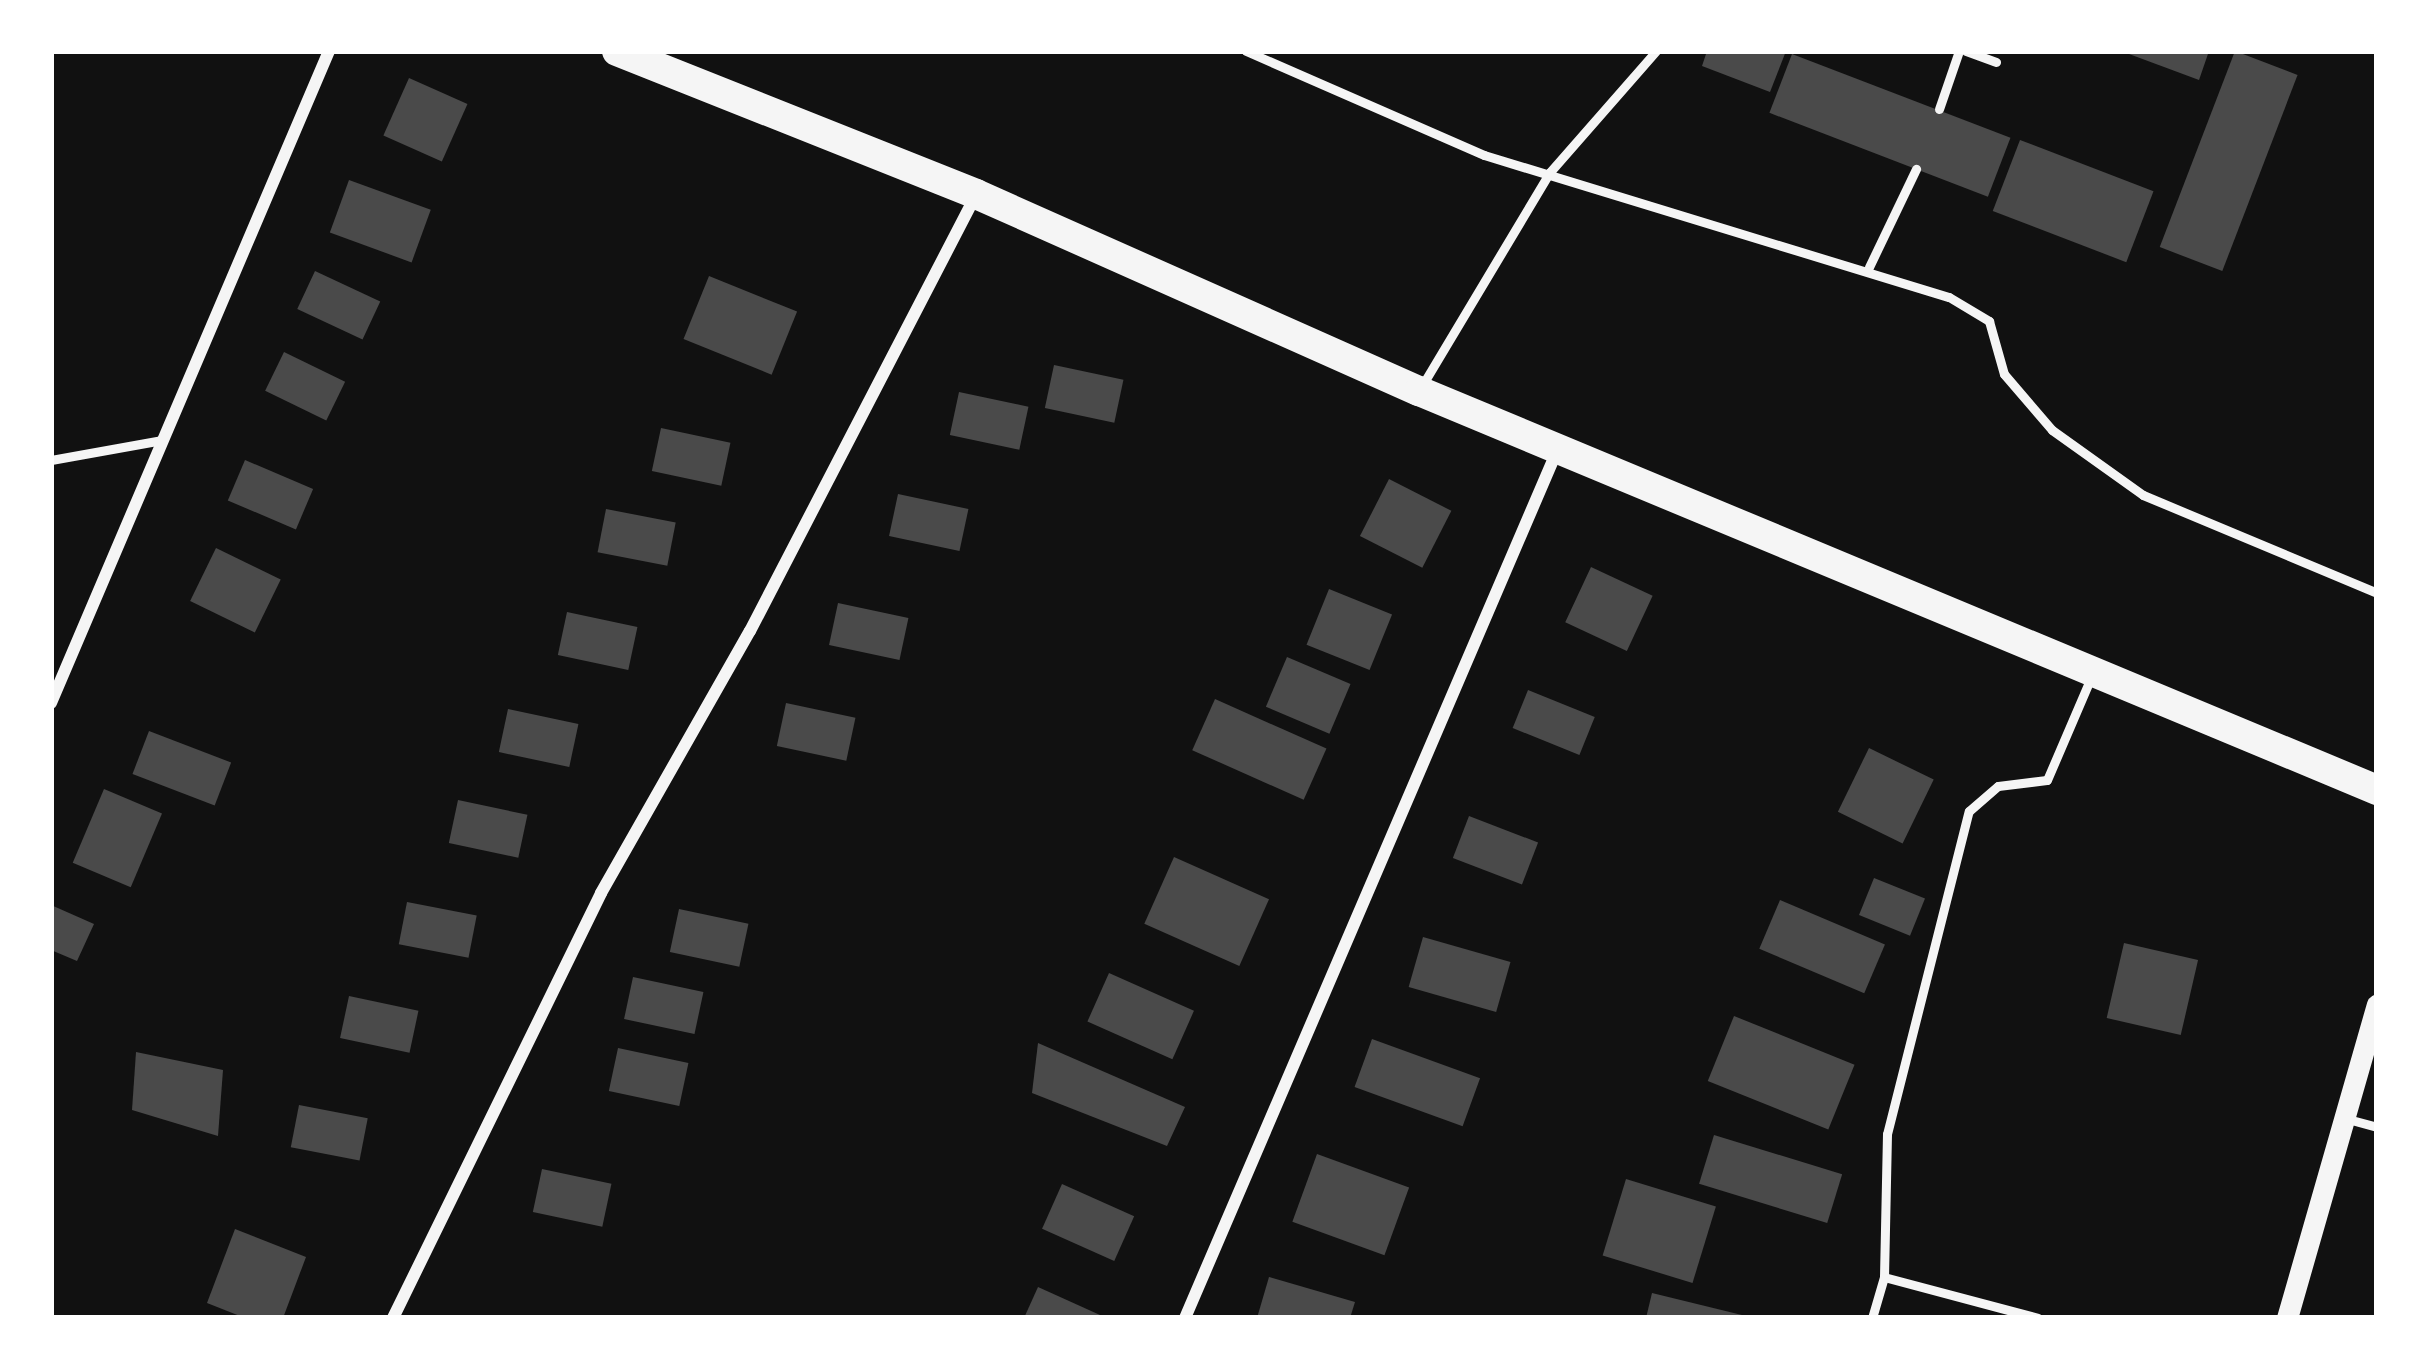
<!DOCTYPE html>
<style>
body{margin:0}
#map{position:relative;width:2428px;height:1369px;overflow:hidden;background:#111;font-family:"Source Sans 3",sans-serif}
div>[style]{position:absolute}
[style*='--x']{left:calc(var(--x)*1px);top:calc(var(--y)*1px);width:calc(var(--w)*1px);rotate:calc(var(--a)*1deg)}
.building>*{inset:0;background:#4a4a4a;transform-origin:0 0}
.service>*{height:9px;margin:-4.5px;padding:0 4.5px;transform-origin:4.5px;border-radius:4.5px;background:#f5f5f5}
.minor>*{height:12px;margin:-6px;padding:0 6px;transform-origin:6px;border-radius:6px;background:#f5f5f5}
.tertiary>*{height:21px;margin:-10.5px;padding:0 10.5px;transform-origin:10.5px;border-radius:10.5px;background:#f5f5f5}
.primary>*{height:30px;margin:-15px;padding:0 15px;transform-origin:15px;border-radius:15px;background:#f5f5f5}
span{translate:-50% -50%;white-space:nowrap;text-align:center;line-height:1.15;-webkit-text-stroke:9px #fff;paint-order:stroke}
.frame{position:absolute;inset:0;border:54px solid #fff;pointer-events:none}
</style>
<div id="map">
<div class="building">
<div style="clip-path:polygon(1707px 51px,1786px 51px,1770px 92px,1702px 66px)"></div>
<div style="clip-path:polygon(2121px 51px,2209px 51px,2199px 80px)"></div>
<div style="left:2235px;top:51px;width:67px;height:210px;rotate:21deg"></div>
<div style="left:1792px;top:54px;width:234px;height:63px;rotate:21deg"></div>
<div style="left:409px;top:78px;width:64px;height:63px;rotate:24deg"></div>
<div style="left:2020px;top:140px;width:143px;height:76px;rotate:21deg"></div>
<div style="left:349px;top:180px;width:87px;height:56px;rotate:20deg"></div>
<div style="left:315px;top:271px;width:72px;height:42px;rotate:25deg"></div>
<div style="left:709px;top:276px;width:95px;height:68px;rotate:22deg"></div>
<div style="left:284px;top:352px;width:68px;height:43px;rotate:26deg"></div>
<div style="left:1054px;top:365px;width:71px;height:44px;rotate:12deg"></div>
<div style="left:959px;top:392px;width:71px;height:44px;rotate:12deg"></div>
<div style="left:661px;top:428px;width:71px;height:44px;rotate:12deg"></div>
<div style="left:245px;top:460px;width:74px;height:44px;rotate:23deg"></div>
<div style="left:1389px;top:479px;width:70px;height:64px;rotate:27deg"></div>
<div style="left:898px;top:494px;width:72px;height:43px;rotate:12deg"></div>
<div style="left:606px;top:509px;width:71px;height:44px;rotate:11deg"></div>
<div style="left:216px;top:548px;width:72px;height:59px;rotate:26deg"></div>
<div style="left:1591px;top:567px;width:68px;height:61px;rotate:25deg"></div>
<div style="left:1329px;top:589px;width:68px;height:60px;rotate:22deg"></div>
<div style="left:838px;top:603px;width:72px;height:43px;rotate:12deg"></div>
<div style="left:567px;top:612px;width:72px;height:44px;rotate:12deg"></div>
<div style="left:1287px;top:657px;width:69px;height:54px;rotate:23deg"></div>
<div style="left:1528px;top:690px;width:72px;height:41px;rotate:22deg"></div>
<div style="left:1215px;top:699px;width:122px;height:56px;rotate:24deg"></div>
<div style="left:786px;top:703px;width:71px;height:44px;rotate:12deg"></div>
<div style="left:508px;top:709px;width:72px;height:44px;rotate:12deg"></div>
<div style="left:149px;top:731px;width:88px;height:46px;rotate:21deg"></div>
<div style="left:1869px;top:748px;width:72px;height:71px;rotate:26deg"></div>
<div style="left:104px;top:789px;width:63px;height:80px;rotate:23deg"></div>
<div style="left:458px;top:800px;width:71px;height:44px;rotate:12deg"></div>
<div style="left:1469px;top:816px;width:74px;height:45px;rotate:21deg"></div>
<div style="left:1174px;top:857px;width:104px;height:73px;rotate:24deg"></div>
<div style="left:1874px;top:878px;width:55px;height:40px;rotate:22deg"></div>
<div style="left:1780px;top:900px;width:114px;height:53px;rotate:23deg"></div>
<div style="left:407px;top:902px;width:71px;height:43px;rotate:11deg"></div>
<div style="clip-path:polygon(51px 905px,94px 924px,77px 961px,51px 950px)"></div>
<div style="left:679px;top:909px;width:71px;height:44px;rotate:12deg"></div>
<div style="left:1423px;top:937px;width:91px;height:52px;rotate:16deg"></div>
<div style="left:2124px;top:943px;width:76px;height:77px;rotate:13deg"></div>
<div style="left:1109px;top:973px;width:93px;height:53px;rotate:24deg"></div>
<div style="left:633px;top:977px;width:72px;height:43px;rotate:12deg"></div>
<div style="left:349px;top:996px;width:71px;height:43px;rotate:12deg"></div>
<div style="left:1734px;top:1016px;width:130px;height:70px;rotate:22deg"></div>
<div style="left:1372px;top:1039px;width:115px;height:51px;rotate:20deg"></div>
<div style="clip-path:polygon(1038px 1043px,1185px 1107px,1167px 1146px,1032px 1093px)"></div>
<div style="left:618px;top:1048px;width:72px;height:44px;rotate:12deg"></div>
<div style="clip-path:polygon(136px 1052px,223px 1070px,218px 1136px,132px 1110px)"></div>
<div style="left:299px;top:1105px;width:70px;height:43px;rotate:11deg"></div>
<div style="left:1714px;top:1135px;width:134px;height:51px;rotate:17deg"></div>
<div style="left:1317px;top:1154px;width:98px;height:72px;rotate:20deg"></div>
<div style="left:542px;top:1169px;width:71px;height:44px;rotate:12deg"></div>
<div style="left:1626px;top:1179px;width:94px;height:80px;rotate:17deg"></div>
<div style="left:1062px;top:1184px;width:79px;height:49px;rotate:24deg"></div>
<div style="clip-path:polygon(235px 1229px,306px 1257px,283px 1318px,245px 1318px,207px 1303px)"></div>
<div style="clip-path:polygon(1269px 1277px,1355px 1302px,1350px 1318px,1257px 1318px)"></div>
<div style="clip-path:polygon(1038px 1287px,1100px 1315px,1098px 1318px,1024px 1318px)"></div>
<div style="clip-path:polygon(1652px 1293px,1746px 1316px,1746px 1318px,1646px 1318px)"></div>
</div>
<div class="service">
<div style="--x:1246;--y:51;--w:260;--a:23.6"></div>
<div style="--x:1484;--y:155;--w:486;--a:17"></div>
<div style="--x:1949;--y:297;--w:47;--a:31"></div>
<div style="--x:1989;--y:321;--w:55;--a:74.2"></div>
<div style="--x:2004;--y:374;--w:74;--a:49.4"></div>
<div style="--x:2052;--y:430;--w:112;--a:35.5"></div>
<div style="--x:2143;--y:495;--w:254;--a:22.7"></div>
<div style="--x:1966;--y:51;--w:32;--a:20"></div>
<div style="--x:1939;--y:109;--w:61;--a:-71"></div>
<div style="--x:1869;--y:267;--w:109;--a:-64.4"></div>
<div style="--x:1423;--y:384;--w:247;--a:-59.1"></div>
<div style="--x:1550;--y:172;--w:161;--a:-48.8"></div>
<div style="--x:51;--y:460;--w:113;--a:-10.2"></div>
<div style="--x:2344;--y:1118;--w:34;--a:15"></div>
<div style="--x:1884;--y:1277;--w:159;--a:14.9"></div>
<div style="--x:1872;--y:1318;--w:43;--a:-73.7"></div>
<div style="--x:1884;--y:1277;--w:143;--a:-88.8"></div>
<div style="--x:1887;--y:1134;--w:333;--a:-75.8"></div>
<div style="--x:1969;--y:811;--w:38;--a:-41"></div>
<div style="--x:1998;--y:786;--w:49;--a:-7"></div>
<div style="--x:2047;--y:780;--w:114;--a:-66.8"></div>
</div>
<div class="minor">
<div style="--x:51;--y:703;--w:709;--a:-66.91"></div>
<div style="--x:393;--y:1318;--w:473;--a:-63.9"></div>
<div style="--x:601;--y:893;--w:301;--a:-60.4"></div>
<div style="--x:750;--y:631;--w:491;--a:-62.6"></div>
<div style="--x:1185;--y:1318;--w:943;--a:-66.78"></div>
</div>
<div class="tertiary">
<div style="--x:2287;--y:1318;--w:326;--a:-74"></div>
</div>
<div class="primary">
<div style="--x:617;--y:51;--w:386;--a:21.7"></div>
<div style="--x:976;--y:194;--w:485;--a:24"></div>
<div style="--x:1419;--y:391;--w:1038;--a:22.61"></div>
</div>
<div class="frame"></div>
</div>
